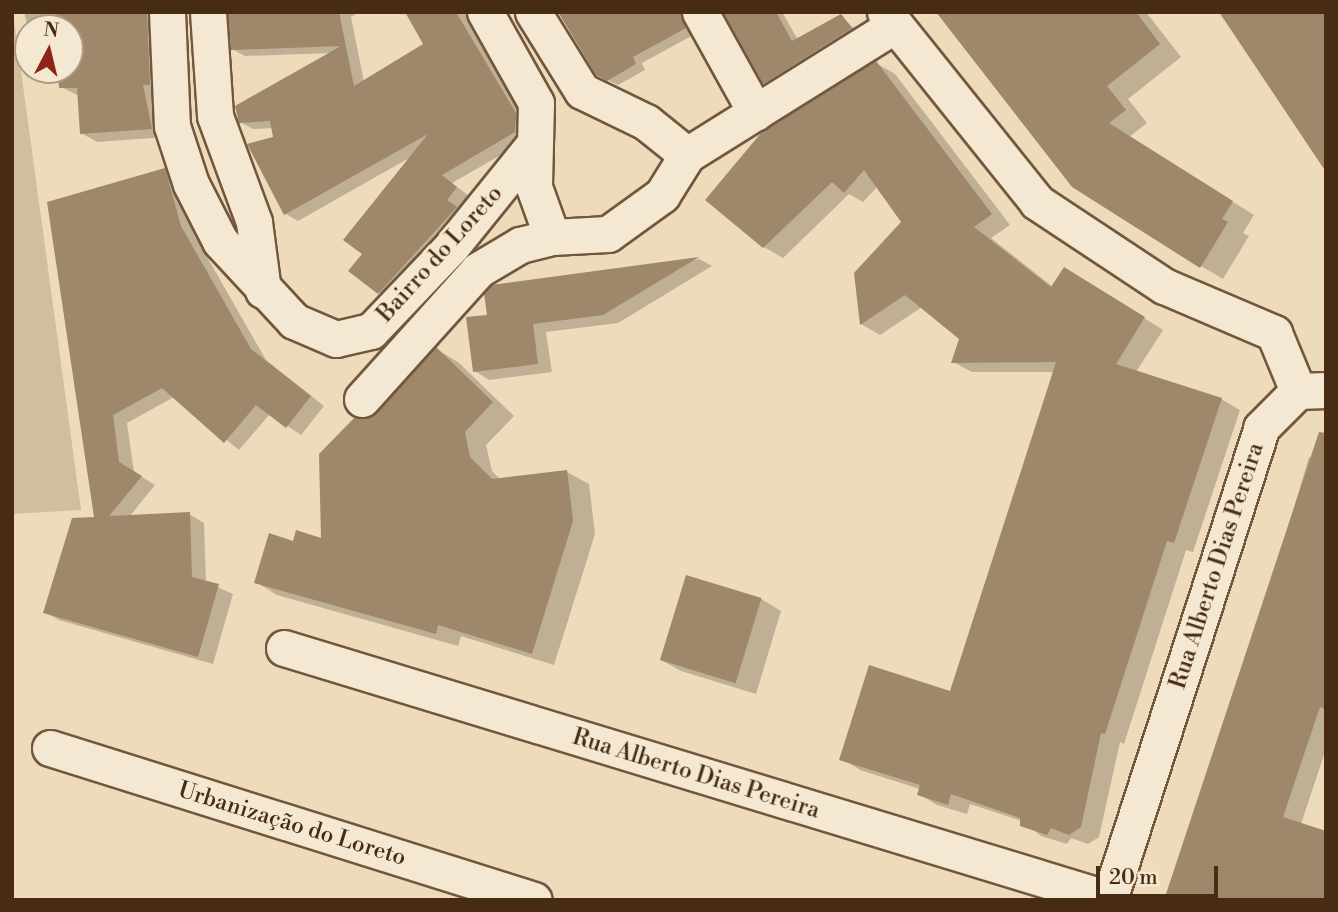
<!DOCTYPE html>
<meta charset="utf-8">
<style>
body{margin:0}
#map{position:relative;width:1338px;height:912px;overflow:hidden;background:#eedbbb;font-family:"Libre Bodoni",serif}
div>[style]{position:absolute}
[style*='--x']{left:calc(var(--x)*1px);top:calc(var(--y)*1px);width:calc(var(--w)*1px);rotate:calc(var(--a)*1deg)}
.green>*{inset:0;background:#d2bd9e}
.shadow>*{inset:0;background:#0003}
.building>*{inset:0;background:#9e876a;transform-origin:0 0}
.roads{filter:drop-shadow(2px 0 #72573d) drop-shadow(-2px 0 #72573d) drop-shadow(0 2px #72573d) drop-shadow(0 -2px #72573d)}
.street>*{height:35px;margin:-17.5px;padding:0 17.5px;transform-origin:17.5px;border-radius:17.5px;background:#f4e8d3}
span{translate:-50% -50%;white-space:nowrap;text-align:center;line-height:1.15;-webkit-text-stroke:6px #f4e8d3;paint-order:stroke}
.street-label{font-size:23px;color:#482b13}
.frame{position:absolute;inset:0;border:14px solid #482b13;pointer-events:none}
.north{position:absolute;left:14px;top:14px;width:70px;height:70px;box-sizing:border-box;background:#f4e8d3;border:2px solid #af9c86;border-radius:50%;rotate:7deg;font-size:19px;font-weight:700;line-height:28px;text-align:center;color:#482b13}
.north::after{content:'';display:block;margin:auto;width:24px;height:32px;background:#8f2418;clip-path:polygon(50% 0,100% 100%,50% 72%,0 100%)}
.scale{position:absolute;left:1096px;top:866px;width:122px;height:32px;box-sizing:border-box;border:4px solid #482b13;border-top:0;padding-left:9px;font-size:21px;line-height:24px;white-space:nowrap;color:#482b13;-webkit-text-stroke:5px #f4e8d3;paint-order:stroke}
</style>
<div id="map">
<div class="green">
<div style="clip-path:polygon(12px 12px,13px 12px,81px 510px,12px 514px)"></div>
</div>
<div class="shadow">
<div style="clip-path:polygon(24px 12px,166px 12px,167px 137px,97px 142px,81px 133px,79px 96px,61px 87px,60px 70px,70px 70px,70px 28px,28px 28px)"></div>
<div style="clip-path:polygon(230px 12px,359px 12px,351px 17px,364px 82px,426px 45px,407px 12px,466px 12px,528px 122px,527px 140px,452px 183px,469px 196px,459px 208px,468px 216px,391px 300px,378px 292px,365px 254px,411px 157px,298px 221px,286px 214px,274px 128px,253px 129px,240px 122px,332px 53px,245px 56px,232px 49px)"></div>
<div style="clip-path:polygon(562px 12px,691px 12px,695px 34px,642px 63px,645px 70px,618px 85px,608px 80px)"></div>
<div style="clip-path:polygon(725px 12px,782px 12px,798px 40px,841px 16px,860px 34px,774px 88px,764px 83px)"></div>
<div style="clip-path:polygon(938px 12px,1146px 12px,1181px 57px,1128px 99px,1147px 123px,1129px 137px,1254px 215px,1243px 233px,1249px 236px,1223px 279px,1201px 266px)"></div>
<div style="clip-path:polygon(876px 63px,895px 74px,1010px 225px,991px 238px,1053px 287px,1084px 280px,1163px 330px,1136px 372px,1221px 399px,1240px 410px,1193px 552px,1186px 550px,1124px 744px,1120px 742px,1099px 837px,1088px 844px,1071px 838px,1067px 844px,1041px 836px,1022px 821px,970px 804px,967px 814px,937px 805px,919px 794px,920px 789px,860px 770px,842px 759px,951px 693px,1055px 372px,972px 372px,953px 362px,961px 338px,922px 307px,880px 335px,861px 324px,904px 222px,878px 186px,863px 202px,849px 194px,783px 258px,764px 247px)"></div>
<div style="clip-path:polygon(164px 170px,179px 179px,195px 236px,266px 360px,324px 406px,301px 435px,270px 414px,239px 450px,174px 397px,127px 423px,134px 472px,155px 485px,129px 517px,189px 514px,204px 523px,206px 582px,233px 594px,213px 664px,59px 620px,45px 612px,96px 519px,49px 203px)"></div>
<div style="clip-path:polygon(699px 259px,712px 266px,618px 323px,546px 332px,552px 372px,489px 380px,475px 371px,492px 287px)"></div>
<div style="clip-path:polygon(436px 349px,458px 362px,514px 416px,486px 445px,492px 471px,501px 480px,567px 472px,589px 484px,595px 534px,554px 665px,461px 636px,458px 646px,277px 595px,256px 582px,294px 543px,323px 540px,368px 420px)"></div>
<div style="clip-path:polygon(1326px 448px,1326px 749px,1301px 824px,1165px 900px,1262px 615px,1309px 457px,1321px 461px)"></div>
<div style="clip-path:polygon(761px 599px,781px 611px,756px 694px,681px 671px,661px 660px)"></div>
</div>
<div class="building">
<div style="clip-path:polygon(56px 12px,147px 12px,150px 85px,143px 85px,152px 129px,80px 134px,77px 88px,59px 88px,58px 70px,70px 70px,70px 28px,57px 28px)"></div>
<div style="clip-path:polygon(228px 12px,339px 12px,354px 86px,423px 44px,405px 12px,456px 12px,516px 113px,515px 132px,442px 175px,457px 187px,447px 200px,457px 207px,378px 294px,348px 271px,362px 254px,343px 240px,428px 134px,284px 215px,247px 144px,273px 137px,270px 121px,239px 123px,235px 106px,341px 46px,231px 50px)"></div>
<div style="clip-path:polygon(558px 12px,680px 12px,686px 28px,633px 57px,636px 64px,607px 81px,596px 75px)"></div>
<div style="clip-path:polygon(723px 12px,776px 12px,792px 41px,841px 14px,852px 28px,763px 84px)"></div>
<div style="clip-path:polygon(936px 12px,1136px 12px,1160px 44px,1107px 86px,1126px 110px,1109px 123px,1233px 201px,1222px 219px,1228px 222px,1200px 268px,1072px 187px)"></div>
<div style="clip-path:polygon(1219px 12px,1326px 12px,1326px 172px)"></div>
<div style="clip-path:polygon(876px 61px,992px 214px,974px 227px,1051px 287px,1064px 267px,1145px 317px,1116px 364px,1222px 398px,1174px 543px,1167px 541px,1105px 734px,1101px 733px,1081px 827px,1069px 835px,1051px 828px,1047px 835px,1020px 826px,1020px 818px,951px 794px,948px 805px,917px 795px,920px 785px,839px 760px,869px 665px,950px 691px,1056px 362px,951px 363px,959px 339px,905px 295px,860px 325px,854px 273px,901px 222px,864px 170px,844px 193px,832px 182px,763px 248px,705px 200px,761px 133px)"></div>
<div style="clip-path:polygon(165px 168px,181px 226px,251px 349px,311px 396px,286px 428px,256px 405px,224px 443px,162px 388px,113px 415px,119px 462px,142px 476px,109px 516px,190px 512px,192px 577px,219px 584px,198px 657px,43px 613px,72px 518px,94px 517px,47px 202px)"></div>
<div style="clip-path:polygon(699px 257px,603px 315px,533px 324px,538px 364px,473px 372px,466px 317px,487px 315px,484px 293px,491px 285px)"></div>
<div style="clip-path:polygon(436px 347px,493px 402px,465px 432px,470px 457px,492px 479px,567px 470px,573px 521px,532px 654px,438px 625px,436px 634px,254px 583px,269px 533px,293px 541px,296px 530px,321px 538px,319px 454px,355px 417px,368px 418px,377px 412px)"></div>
<div style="clip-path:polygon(1319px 432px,1326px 433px,1326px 709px,1320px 707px,1283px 817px,1326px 831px,1326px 900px,1164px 900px)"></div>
<div style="left:686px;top:575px;width:79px;height:89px;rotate:17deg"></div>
</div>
<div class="roads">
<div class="street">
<div style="--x:167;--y:12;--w:114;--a:87.5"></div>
<div style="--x:172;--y:126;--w:61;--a:71.9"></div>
<div style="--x:191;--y:184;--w:64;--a:63"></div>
<div style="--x:220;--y:241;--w:109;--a:47.2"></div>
<div style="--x:294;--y:321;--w:46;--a:23.2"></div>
<div style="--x:336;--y:339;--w:36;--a:-13"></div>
<div style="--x:371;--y:331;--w:116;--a:-46.4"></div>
<div style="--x:451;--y:247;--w:132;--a:-51.1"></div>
<div style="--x:208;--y:12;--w:104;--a:86.1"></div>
<div style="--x:215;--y:116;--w:113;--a:69.8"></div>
<div style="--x:254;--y:222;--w:69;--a:82.5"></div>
<div style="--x:485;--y:12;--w:104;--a:60.7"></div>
<div style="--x:536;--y:103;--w:84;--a:91.4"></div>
<div style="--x:534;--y:187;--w:53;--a:70.2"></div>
<div style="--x:533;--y:12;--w:93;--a:58.2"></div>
<div style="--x:582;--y:91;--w:71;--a:25.8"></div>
<div style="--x:646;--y:122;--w:53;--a:38.8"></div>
<div style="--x:700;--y:12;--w:115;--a:61"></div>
<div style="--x:885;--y:12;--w:243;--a:51.3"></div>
<div style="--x:1037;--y:202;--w:152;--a:33.5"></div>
<div style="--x:1164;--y:286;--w:120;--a:23.1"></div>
<div style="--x:1274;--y:333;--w:63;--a:67.5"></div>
<div style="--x:362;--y:399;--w:173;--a:-48"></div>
<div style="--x:478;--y:270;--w:49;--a:-30.8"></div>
<div style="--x:520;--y:245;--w:33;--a:-14"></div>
<div style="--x:552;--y:237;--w:56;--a:-3.1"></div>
<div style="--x:608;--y:234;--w:67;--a:-35.8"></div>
<div style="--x:662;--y:195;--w:47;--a:-58"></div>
<div style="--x:687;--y:155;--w:245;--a:-32"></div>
<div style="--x:284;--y:648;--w:862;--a:16.92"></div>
<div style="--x:50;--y:748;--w:507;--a:17.43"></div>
<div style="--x:1109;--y:900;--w:496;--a:-72.1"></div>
<div style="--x:1261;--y:428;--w:52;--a:-45"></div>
<div style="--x:1298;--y:391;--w:28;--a:-2"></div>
</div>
</div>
<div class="street-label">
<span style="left:440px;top:254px;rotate:-48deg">Bairro do Loreto</span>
<span style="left:1217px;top:566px;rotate:-72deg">Rua Alberto Dias Pereira</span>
<span style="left:696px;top:774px;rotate:17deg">Rua Alberto Dias Pereira</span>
<span style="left:292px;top:824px;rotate:17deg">Urbanização do Loreto</span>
</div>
<div class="frame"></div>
<div class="north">N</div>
<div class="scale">20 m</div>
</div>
